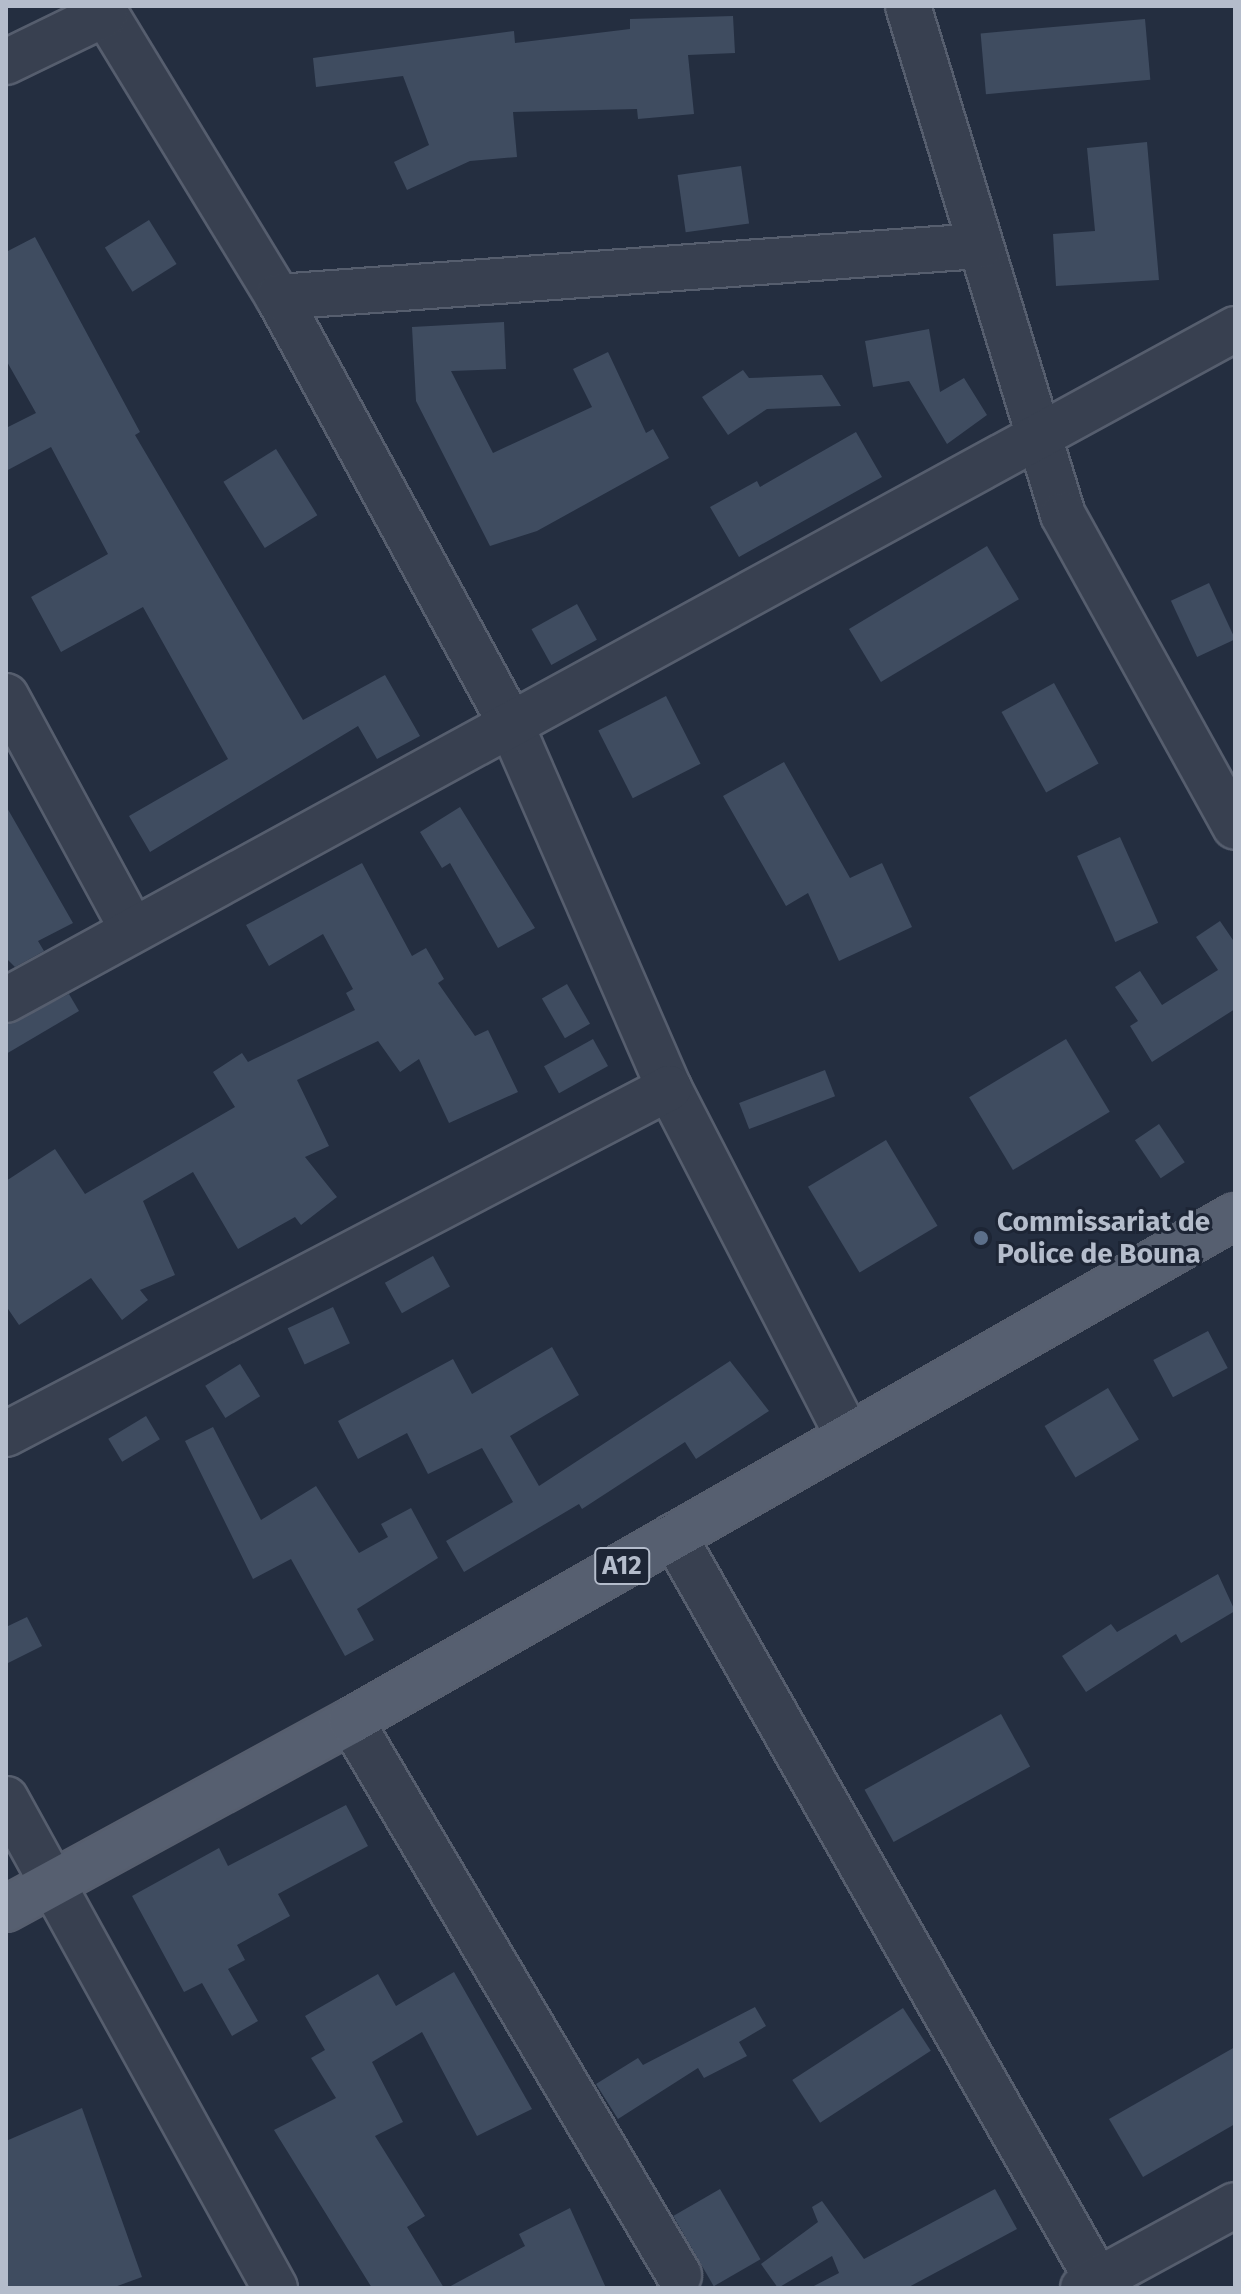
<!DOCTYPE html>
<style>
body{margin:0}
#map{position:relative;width:1241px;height:2294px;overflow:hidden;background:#242e40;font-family:"Fira Sans",sans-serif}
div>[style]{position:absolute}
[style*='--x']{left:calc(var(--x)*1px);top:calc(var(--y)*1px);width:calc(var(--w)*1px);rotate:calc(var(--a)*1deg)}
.building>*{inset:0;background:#3f4c60;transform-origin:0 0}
.roads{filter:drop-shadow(2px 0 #565e6e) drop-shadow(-2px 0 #565e6e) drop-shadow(0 2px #565e6e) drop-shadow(0 -2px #565e6e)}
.minor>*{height:44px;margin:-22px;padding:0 22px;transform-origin:22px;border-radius:22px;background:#384050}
.major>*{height:44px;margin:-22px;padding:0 22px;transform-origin:22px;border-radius:22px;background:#565f70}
.dots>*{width:22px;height:22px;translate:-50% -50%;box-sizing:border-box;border:4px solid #1d2535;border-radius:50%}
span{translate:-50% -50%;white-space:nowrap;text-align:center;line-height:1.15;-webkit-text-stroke:6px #1d2535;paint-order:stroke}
.shield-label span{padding:2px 6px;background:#1d2535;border:2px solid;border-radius:6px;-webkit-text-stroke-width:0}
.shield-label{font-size:26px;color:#b4bccb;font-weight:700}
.poi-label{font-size:28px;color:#b4bccb;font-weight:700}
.left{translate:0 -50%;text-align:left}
.frame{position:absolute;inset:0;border:8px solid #b4bccb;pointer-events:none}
</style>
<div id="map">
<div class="building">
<div style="clip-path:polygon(733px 16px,735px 53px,688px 55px,694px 114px,638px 119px,637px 109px,513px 112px,517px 157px,470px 161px,407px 190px,394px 162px,429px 145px,403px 76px,316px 87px,313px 58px,514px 31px,515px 43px,630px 29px,630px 19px)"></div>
<div style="left:1145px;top:19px;width:61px;height:165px;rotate:85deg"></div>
<div style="clip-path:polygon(1147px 142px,1159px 280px,1056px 286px,1053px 234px,1095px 231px,1087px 148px)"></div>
<div style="left:741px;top:166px;width:58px;height:64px;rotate:82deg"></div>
<div style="left:149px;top:220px;width:52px;height:52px;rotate:58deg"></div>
<div style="clip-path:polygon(35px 237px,140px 432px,135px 435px,303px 720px,385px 675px,420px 736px,377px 759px,358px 726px,150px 852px,129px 816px,228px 759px,143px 607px,61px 652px,31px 597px,108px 554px,51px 447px,6px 471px,6px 428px,36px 413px,6px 360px,6px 252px)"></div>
<div style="clip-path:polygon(504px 322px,506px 369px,451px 371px,493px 453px,592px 407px,573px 369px,608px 352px,646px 433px,653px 429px,669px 458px,537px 531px,490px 546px,416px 401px,412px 327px)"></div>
<div style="clip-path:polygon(929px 329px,940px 392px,964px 378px,987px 415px,947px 444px,909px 381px,873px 387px,865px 341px)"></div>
<div style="clip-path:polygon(743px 370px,749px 378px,822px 375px,841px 406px,767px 409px,728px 435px,702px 397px)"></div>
<div style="clip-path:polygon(856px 432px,882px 477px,739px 557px,710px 507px,757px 481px,760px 487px)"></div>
<div style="left:276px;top:449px;width:78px;height:62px;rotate:58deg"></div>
<div style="left:987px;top:546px;width:62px;height:161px;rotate:59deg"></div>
<div style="left:1209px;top:583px;width:62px;height:42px;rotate:65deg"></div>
<div style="left:577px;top:604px;width:41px;height:52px;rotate:61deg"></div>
<div style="left:1054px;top:683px;width:92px;height:60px;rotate:61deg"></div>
<div style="left:666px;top:696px;width:76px;height:76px;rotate:63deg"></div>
<div style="clip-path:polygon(784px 762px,850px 878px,882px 863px,912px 927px,839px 961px,808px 893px,786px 906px,723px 796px)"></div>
<div style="clip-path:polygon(6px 806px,73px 923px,38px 941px,44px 951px,15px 967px,6px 958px)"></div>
<div style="clip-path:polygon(460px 807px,535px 928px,498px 948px,450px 863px,442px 868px,420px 832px)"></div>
<div style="left:1120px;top:837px;width:94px;height:47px;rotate:66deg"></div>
<div style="clip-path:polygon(362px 863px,412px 956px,426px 948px,444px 979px,438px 983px,475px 1036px,488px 1030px,518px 1092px,449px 1123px,419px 1059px,400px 1072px,378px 1041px,297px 1080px,329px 1146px,305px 1157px,337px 1197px,301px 1225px,295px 1217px,238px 1249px,193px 1172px,143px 1201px,175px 1275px,140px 1290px,148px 1300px,122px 1320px,91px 1278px,19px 1325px,6px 1306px,6px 1181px,55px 1149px,85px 1194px,235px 1107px,213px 1072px,242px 1053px,248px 1062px,355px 1010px,346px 993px,353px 989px,323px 934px,269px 966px,246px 925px)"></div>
<div style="clip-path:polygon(1220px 921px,1235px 943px,1235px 1009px,1152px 1062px,1130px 1026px,1138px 1021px,1115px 987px,1140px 971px,1162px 1005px,1218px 970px,1196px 937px)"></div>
<div style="left:567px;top:984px;width:46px;height:29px;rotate:60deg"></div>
<div style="clip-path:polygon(69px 994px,79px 1011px,6px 1054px,6px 1025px)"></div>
<div style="left:593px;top:1039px;width:31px;height:56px;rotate:61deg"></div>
<div style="left:1066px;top:1039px;width:85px;height:113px;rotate:59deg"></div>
<div style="left:825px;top:1070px;width:28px;height:92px;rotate:69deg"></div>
<div style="left:1159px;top:1124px;width:46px;height:29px;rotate:56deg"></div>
<div style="left:886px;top:1140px;width:100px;height:91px;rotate:59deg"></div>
<div style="left:433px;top:1256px;width:35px;height:55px;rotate:61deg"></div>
<div style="left:333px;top:1307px;width:40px;height:50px;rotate:65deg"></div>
<div style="left:1208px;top:1331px;width:42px;height:62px;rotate:62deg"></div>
<div style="clip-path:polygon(552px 1347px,579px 1395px,510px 1436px,539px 1486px,730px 1361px,769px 1411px,696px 1459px,685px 1442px,582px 1509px,579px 1504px,464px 1572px,446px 1541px,513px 1502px,482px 1448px,428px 1474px,407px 1433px,358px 1459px,338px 1421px,453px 1359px,472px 1394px)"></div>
<div style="left:240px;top:1364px;width:38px;height:41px;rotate:58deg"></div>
<div style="left:1108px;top:1388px;width:60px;height:74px;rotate:59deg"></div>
<div style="left:146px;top:1416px;width:27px;height:44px;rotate:59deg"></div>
<div style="clip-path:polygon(213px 1427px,261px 1520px,316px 1486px,359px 1553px,388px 1537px,381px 1524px,411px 1508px,438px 1558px,357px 1609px,374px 1640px,345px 1656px,291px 1559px,253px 1579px,185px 1441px)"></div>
<div style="clip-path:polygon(1218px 1574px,1235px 1611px,1181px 1643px,1176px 1634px,1086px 1692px,1062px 1656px,1111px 1624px,1117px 1632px)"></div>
<div style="clip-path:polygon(27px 1617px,42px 1646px,6px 1664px,6px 1627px)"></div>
<div style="left:1001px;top:1714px;width:60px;height:156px;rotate:61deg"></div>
<div style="clip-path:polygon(346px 1805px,368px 1846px,278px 1894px,290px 1916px,237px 1945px,245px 1960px,228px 1969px,258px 2021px,232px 2036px,202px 1983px,184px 1992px,132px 1896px,219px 1848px,228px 1866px)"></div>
<div style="clip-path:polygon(454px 1972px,532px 2109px,477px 2136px,422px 2032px,372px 2062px,403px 2122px,375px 2136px,425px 2216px,407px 2227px,444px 2288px,372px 2288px,274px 2130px,336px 2098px,311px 2058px,325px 2050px,305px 2016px,378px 1974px,396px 2006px)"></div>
<div style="clip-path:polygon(755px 2007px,766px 2026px,739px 2042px,747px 2056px,704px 2078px,698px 2068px,618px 2119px,596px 2084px,638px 2058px,643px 2065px)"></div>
<div style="left:903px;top:2008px;width:51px;height:132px;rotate:57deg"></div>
<div style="clip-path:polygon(1235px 2047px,1235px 2124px,1143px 2177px,1109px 2119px)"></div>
<div style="clip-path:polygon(82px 2108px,142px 2277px,112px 2288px,6px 2288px,6px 2141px)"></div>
<div style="left:720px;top:2189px;width:81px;height:54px;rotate:60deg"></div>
<div style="clip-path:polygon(995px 2189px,1017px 2229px,907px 2288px,810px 2288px,839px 2273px,832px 2256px,778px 2288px,761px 2264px,818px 2222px,812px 2207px,822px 2201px,864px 2259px)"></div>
<div style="clip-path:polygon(570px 2208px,606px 2288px,447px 2288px,525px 2246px,519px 2234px)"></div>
</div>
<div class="roads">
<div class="minor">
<div style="--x:101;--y:6;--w:341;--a:58.7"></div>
<div style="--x:278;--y:297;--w:490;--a:61.4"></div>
<div style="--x:512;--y:727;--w:394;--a:66.5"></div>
<div style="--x:669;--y:1088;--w:388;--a:62.8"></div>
<div style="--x:908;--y:6;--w:532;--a:73.06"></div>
<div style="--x:1063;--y:515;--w:356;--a:61.1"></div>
<div style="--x:6;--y:62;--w:110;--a:-25.9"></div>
<div style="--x:278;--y:297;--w:704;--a:-4.16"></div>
<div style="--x:6;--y:696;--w:265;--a:61.6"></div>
<div style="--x:6;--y:1000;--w:1400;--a:-28.63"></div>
<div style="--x:6;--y:1434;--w:748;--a:-27.56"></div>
<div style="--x:674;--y:1536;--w:865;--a:60.35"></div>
<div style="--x:351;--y:1721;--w:644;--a:59.37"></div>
<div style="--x:6;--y:1799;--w:558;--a:61.18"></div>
<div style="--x:1083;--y:2288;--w:173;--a:-28.6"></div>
</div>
<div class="major">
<div style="--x:6;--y:1909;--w:393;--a:-28.6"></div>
<div style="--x:351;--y:1721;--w:1018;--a:-29.74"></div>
</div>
</div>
<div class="dots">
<div style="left:981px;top:1238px;background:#5c6f8a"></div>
</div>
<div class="shield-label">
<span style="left:622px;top:1566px">A12</span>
</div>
<div class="poi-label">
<span class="left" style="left:997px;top:1238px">Commissariat de<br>Police de Bouna</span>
</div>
<div class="frame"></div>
</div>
